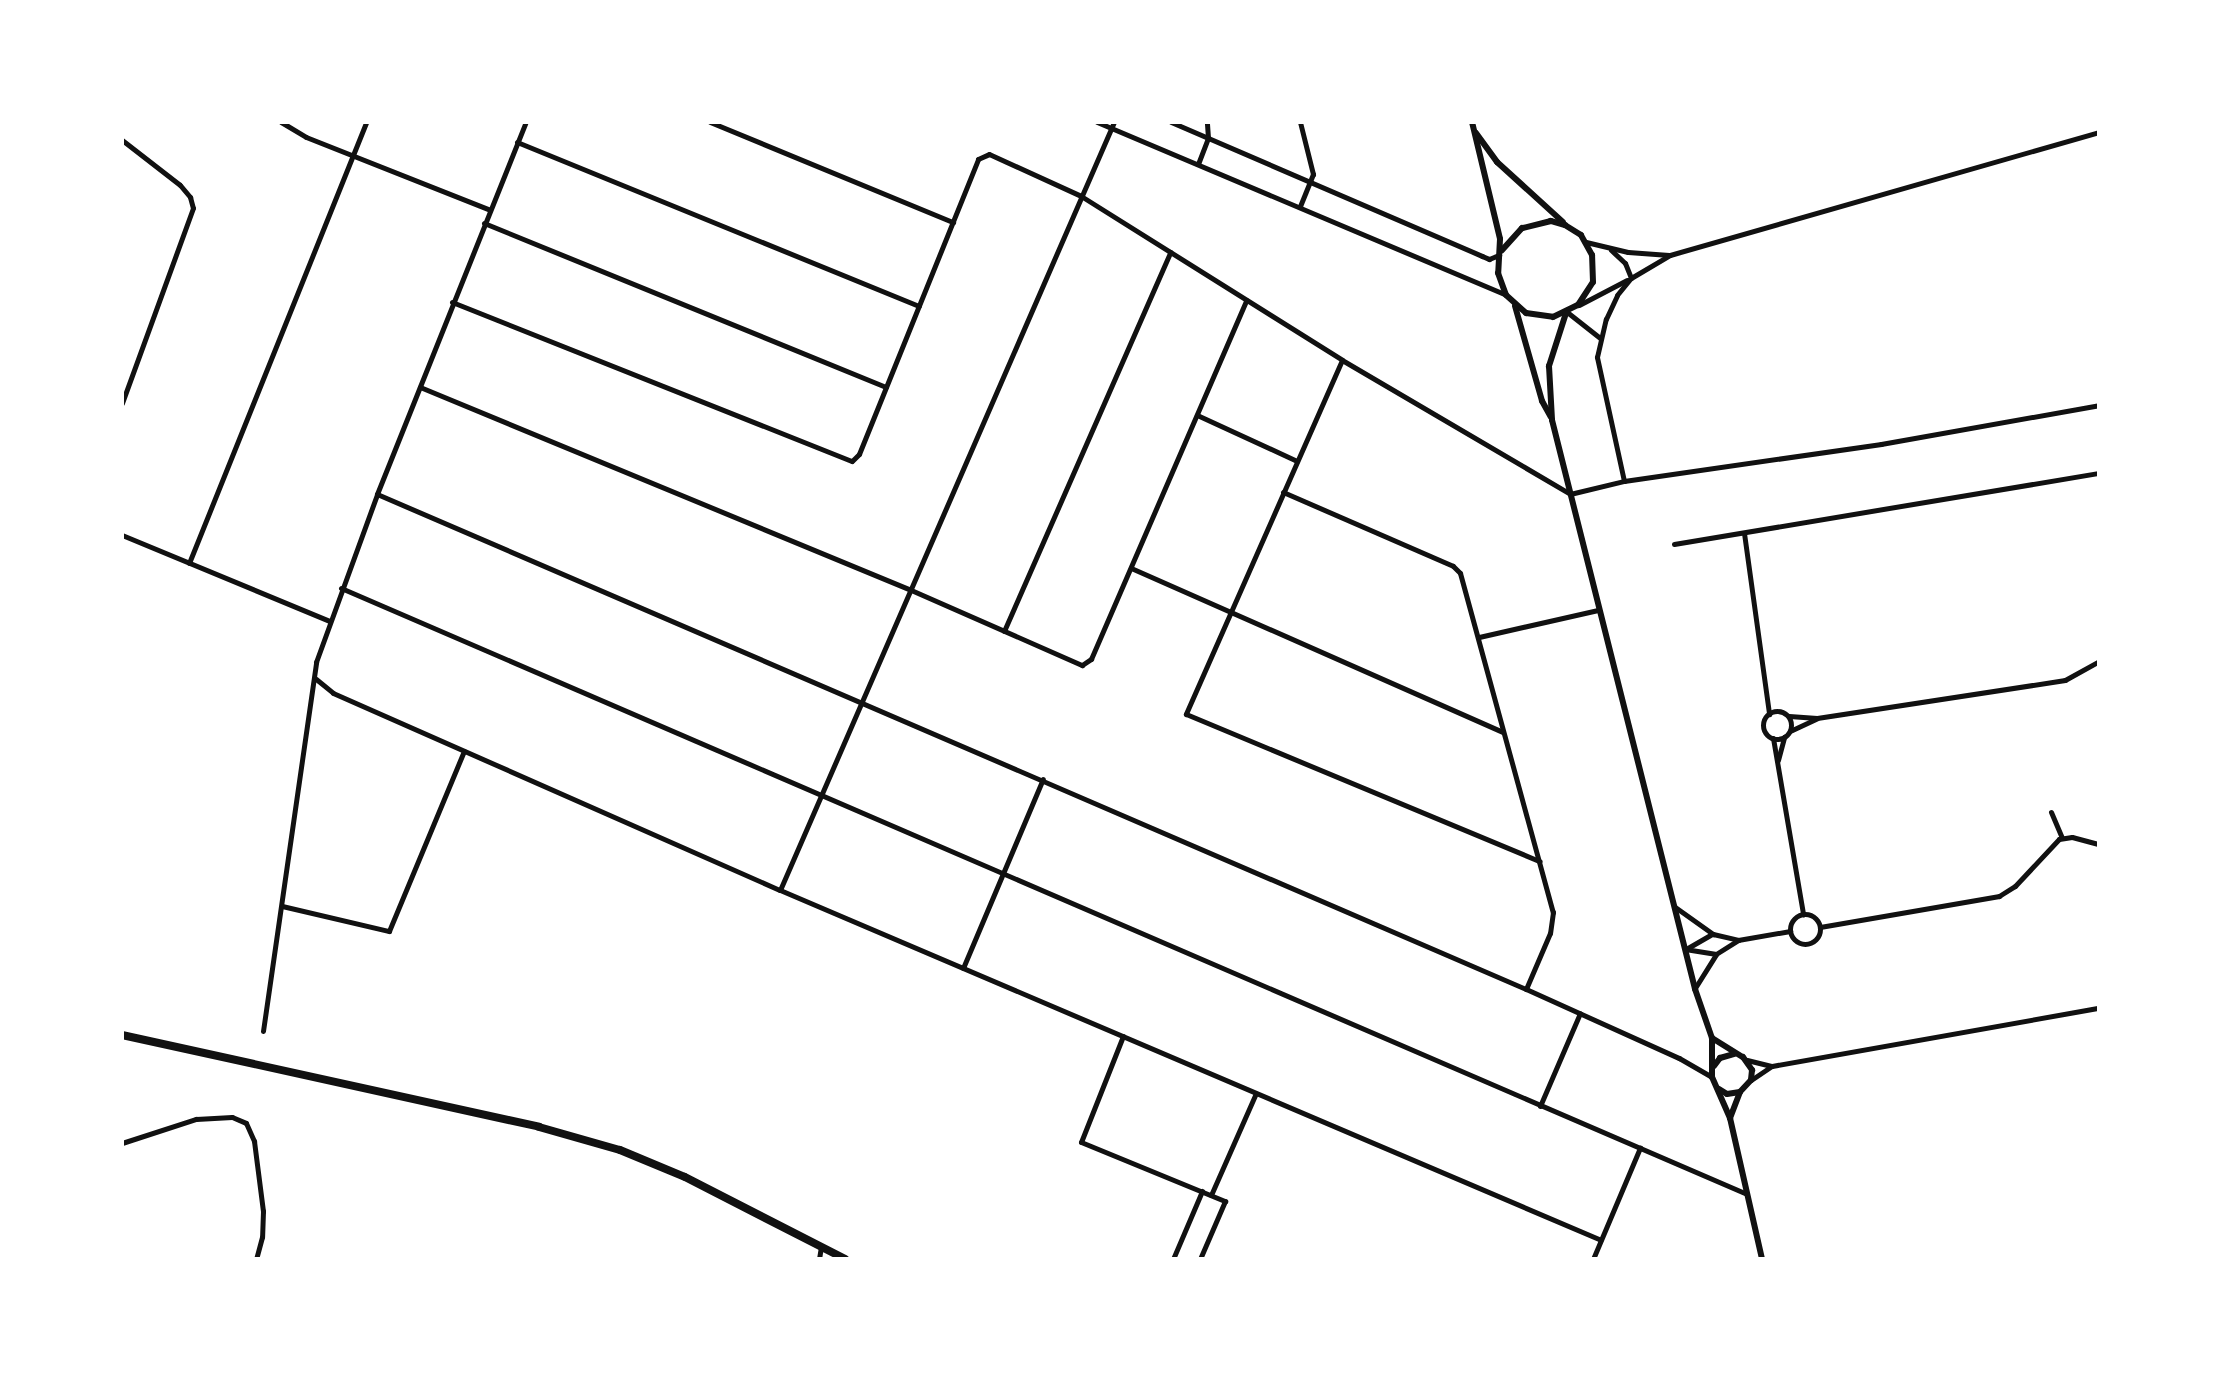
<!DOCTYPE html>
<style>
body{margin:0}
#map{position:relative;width:2221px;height:1381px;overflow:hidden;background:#fff;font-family:"Public Sans",sans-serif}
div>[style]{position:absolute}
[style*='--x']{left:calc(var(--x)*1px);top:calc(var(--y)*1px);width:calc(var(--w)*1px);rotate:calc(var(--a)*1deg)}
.minor>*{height:5px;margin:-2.5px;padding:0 2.5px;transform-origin:2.5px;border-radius:2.5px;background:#111}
.minor>.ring{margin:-2.5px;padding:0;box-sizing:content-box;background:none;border:5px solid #111;border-radius:50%}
.tertiary>*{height:6px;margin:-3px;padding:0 3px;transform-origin:3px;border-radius:3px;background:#111}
.primary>*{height:8px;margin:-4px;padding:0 4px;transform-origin:4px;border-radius:4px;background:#111}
span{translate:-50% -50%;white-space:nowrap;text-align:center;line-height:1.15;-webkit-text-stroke:7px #fff;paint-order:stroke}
.frame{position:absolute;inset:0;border:124px solid #fff;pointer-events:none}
</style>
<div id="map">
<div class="minor">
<div style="--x:281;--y:122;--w:29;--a:31"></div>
<div style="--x:306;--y:137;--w:196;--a:21.6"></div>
<div style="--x:710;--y:122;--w:263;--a:22.4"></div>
<div style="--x:1097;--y:122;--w:444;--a:22.9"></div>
<div style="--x:1171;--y:122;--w:339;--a:23.3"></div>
<div style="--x:1482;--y:256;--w:8;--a:23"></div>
<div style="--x:1489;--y:259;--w:11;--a:-22"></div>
<div style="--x:1300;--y:122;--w:54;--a:76"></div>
<div style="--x:1313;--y:174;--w:35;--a:112"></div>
<div style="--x:122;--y:140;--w:73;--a:37.8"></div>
<div style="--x:180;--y:185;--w:16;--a:50"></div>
<div style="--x:190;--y:197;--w:11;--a:75"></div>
<div style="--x:193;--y:208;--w:208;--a:110"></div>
<div style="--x:517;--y:142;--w:434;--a:22.2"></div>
<div style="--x:1198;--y:164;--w:28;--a:-69"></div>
<div style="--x:1208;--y:138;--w:16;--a:-94"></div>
<div style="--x:484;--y:223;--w:434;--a:22.2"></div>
<div style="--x:1586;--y:242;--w:43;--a:13.4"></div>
<div style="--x:1628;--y:252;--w:41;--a:4.2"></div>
<div style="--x:1611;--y:250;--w:19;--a:43"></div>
<div style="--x:1625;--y:263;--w:16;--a:68"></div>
<div style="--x:452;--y:302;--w:430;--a:21.7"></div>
<div style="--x:852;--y:461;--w:10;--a:-45"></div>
<div style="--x:859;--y:454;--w:318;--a:-68"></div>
<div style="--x:978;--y:159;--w:12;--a:-24"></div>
<div style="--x:989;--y:154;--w:101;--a:24.5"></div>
<div style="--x:1081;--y:196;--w:308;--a:32.1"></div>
<div style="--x:1342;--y:360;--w:264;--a:30.4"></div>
<div style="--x:1570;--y:494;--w:56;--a:-13.5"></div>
<div style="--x:1624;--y:481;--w:260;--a:-8.2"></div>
<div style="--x:1881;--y:444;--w:221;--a:-10.1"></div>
<div style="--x:1579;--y:305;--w:54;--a:-27.5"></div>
<div style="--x:1567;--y:312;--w:42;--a:38.2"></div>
<div style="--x:1342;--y:360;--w:387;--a:113.8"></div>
<div style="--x:1186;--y:714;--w:383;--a:22.6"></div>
<div style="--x:420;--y:387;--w:531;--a:22.46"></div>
<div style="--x:911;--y:590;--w:187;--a:23.7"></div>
<div style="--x:1082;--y:665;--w:11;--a:-34"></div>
<div style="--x:1091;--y:659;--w:391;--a:-66.6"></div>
<div style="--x:1197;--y:415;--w:110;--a:24.7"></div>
<div style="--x:1624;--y:481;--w:127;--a:-102.3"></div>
<div style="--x:1597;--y:357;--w:39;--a:-77"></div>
<div style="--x:1606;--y:319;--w:26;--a:-65"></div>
<div style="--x:1617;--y:295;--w:22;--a:-51"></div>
<div style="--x:1631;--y:278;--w:45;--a:-30.5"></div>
<div style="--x:1670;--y:255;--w:446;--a:-16"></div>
<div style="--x:1283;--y:492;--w:185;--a:23.5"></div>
<div style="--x:1453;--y:566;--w:10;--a:45"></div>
<div style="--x:1460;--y:573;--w:352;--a:74.7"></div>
<div style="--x:1553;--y:912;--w:21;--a:98"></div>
<div style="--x:1550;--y:933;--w:61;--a:113.2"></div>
<div style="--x:377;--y:494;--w:1251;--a:23.31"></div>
<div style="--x:1526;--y:989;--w:168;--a:24.3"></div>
<div style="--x:1679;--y:1058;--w:38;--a:30"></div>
<div style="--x:1744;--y:533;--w:183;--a:82.1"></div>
<div style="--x:122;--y:535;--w:225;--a:22.5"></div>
<div style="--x:1674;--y:544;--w:431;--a:-9.5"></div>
<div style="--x:189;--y:563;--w:475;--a:-68.1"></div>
<div style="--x:1131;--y:568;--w:406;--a:23.8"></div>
<div style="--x:341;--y:588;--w:1531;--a:23.32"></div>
<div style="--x:1004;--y:631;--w:414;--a:-66.3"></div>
<div style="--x:1479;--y:637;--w:122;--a:-12.8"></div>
<div style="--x:316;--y:679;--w:22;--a:39"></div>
<div style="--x:333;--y:693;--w:488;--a:23.8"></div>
<div style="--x:780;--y:890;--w:892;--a:23.09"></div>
<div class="ring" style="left:1763px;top:711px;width:23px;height:23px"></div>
<div style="--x:1789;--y:716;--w:28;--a:4"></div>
<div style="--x:1817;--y:718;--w:251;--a:-8.7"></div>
<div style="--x:2065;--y:680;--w:39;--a:-29"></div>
<div style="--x:1790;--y:731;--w:29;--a:-25"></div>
<div style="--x:1773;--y:738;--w:179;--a:80.3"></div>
<div style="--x:1778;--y:760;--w:24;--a:-75"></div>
<div style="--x:2051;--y:812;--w:28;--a:67"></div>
<div style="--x:780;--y:890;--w:837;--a:-66.5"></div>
<div style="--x:282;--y:906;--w:110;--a:13.2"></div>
<div style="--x:389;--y:931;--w:195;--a:-67.4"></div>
<div style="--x:1675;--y:907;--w:47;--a:35.4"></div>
<div style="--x:1713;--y:934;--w:26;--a:13"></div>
<div style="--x:1738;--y:940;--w:53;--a:-9.8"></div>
<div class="ring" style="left:1790px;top:914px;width:25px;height:25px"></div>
<div style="--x:1820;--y:927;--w:182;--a:-9.8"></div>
<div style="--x:1999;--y:896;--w:19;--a:-32"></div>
<div style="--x:2015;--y:886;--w:64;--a:-46.9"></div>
<div style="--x:2059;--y:839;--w:13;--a:-9"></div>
<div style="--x:2072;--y:837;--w:28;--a:15"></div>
<div style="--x:1685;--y:949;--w:30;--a:9"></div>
<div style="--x:1686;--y:949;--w:30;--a:-30"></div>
<div style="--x:963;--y:968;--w:205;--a:-67.1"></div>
<div style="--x:1695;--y:988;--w:40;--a:-58"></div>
<div style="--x:1716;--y:954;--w:26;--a:-32"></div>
<div style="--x:263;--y:1031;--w:373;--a:-81.8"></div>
<div style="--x:316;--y:662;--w:179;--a:-70"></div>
<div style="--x:377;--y:494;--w:401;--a:-68.2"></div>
<div style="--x:1123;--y:1036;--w:114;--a:111.6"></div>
<div style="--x:1081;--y:1142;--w:156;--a:22.3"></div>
<div style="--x:1225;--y:1201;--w:63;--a:113.3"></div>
<div style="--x:1747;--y:1060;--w:25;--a:14"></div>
<div style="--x:1751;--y:1080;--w:25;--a:-34"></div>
<div style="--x:1772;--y:1066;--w:332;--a:-10.1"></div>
<div style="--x:1540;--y:1106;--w:101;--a:-66.7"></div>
<div style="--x:122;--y:1143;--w:78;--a:-18"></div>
<div style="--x:196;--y:1119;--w:36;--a:-3"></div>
<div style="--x:232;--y:1117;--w:15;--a:23"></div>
<div style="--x:246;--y:1123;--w:20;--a:66"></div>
<div style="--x:254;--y:1141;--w:71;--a:82.7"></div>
<div style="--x:263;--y:1211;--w:26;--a:92"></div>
<div style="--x:262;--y:1237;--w:23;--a:105"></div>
<div style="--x:1211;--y:1195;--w:111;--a:-66.2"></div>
<div style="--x:819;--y:1259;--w:12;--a:-81"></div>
<div style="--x:1173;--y:1259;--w:74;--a:-66.9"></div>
<div style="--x:1593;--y:1259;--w:121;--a:-67.1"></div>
</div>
<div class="tertiary">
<div style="--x:1472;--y:122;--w:120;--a:76.5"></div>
<div style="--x:1500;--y:239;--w:34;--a:93"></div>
<div style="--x:1498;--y:273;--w:23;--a:70"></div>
<div style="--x:1506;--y:295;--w:27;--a:42"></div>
<div style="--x:1526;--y:313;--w:27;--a:8"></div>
<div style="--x:1553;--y:317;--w:28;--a:-26"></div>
<div style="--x:1578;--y:305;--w:27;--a:-57"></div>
<div style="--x:1593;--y:282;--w:27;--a:-92"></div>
<div style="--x:1592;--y:255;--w:23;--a:-119"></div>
<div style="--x:1581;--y:235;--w:19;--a:-148"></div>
<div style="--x:1565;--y:225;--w:15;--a:-164"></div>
<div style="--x:1551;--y:221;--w:30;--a:166"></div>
<div style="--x:1522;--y:228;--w:30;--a:132"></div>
<div style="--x:1476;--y:133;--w:36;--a:54"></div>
<div style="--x:1497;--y:162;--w:89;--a:42.3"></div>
<div style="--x:1515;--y:306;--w:99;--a:74.1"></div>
<div style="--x:1542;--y:401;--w:18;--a:61"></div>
<div style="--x:1566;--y:313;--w:56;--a:107.8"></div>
<div style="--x:1549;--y:366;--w:54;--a:86.8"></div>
<div style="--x:1552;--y:420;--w:587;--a:75.89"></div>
<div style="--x:1695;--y:989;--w:52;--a:70.9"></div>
<div style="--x:1712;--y:1038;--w:39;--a:90"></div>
<div style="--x:1712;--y:1077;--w:45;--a:66.3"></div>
<div style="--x:1730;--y:1118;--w:145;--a:77.2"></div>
<div style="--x:1712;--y:1038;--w:36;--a:32"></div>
<div style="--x:1743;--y:1057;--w:16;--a:55"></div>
<div style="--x:1752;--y:1070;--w:10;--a:96"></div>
<div style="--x:1751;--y:1080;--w:16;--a:133"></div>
<div style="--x:1740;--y:1092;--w:28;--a:111"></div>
<div style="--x:1714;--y:1066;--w:10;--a:-53"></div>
<div style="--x:1720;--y:1058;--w:15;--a:-16"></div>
<div style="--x:1719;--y:1089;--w:9;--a:32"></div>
<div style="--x:1727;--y:1094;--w:13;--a:-9"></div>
</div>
<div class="primary">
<div style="--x:122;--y:1035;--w:427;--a:12.4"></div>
<div style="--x:539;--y:1127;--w:84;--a:15.9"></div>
<div style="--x:620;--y:1150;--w:70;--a:22.6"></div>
<div style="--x:685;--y:1177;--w:180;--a:27.1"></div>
</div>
<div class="frame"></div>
</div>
